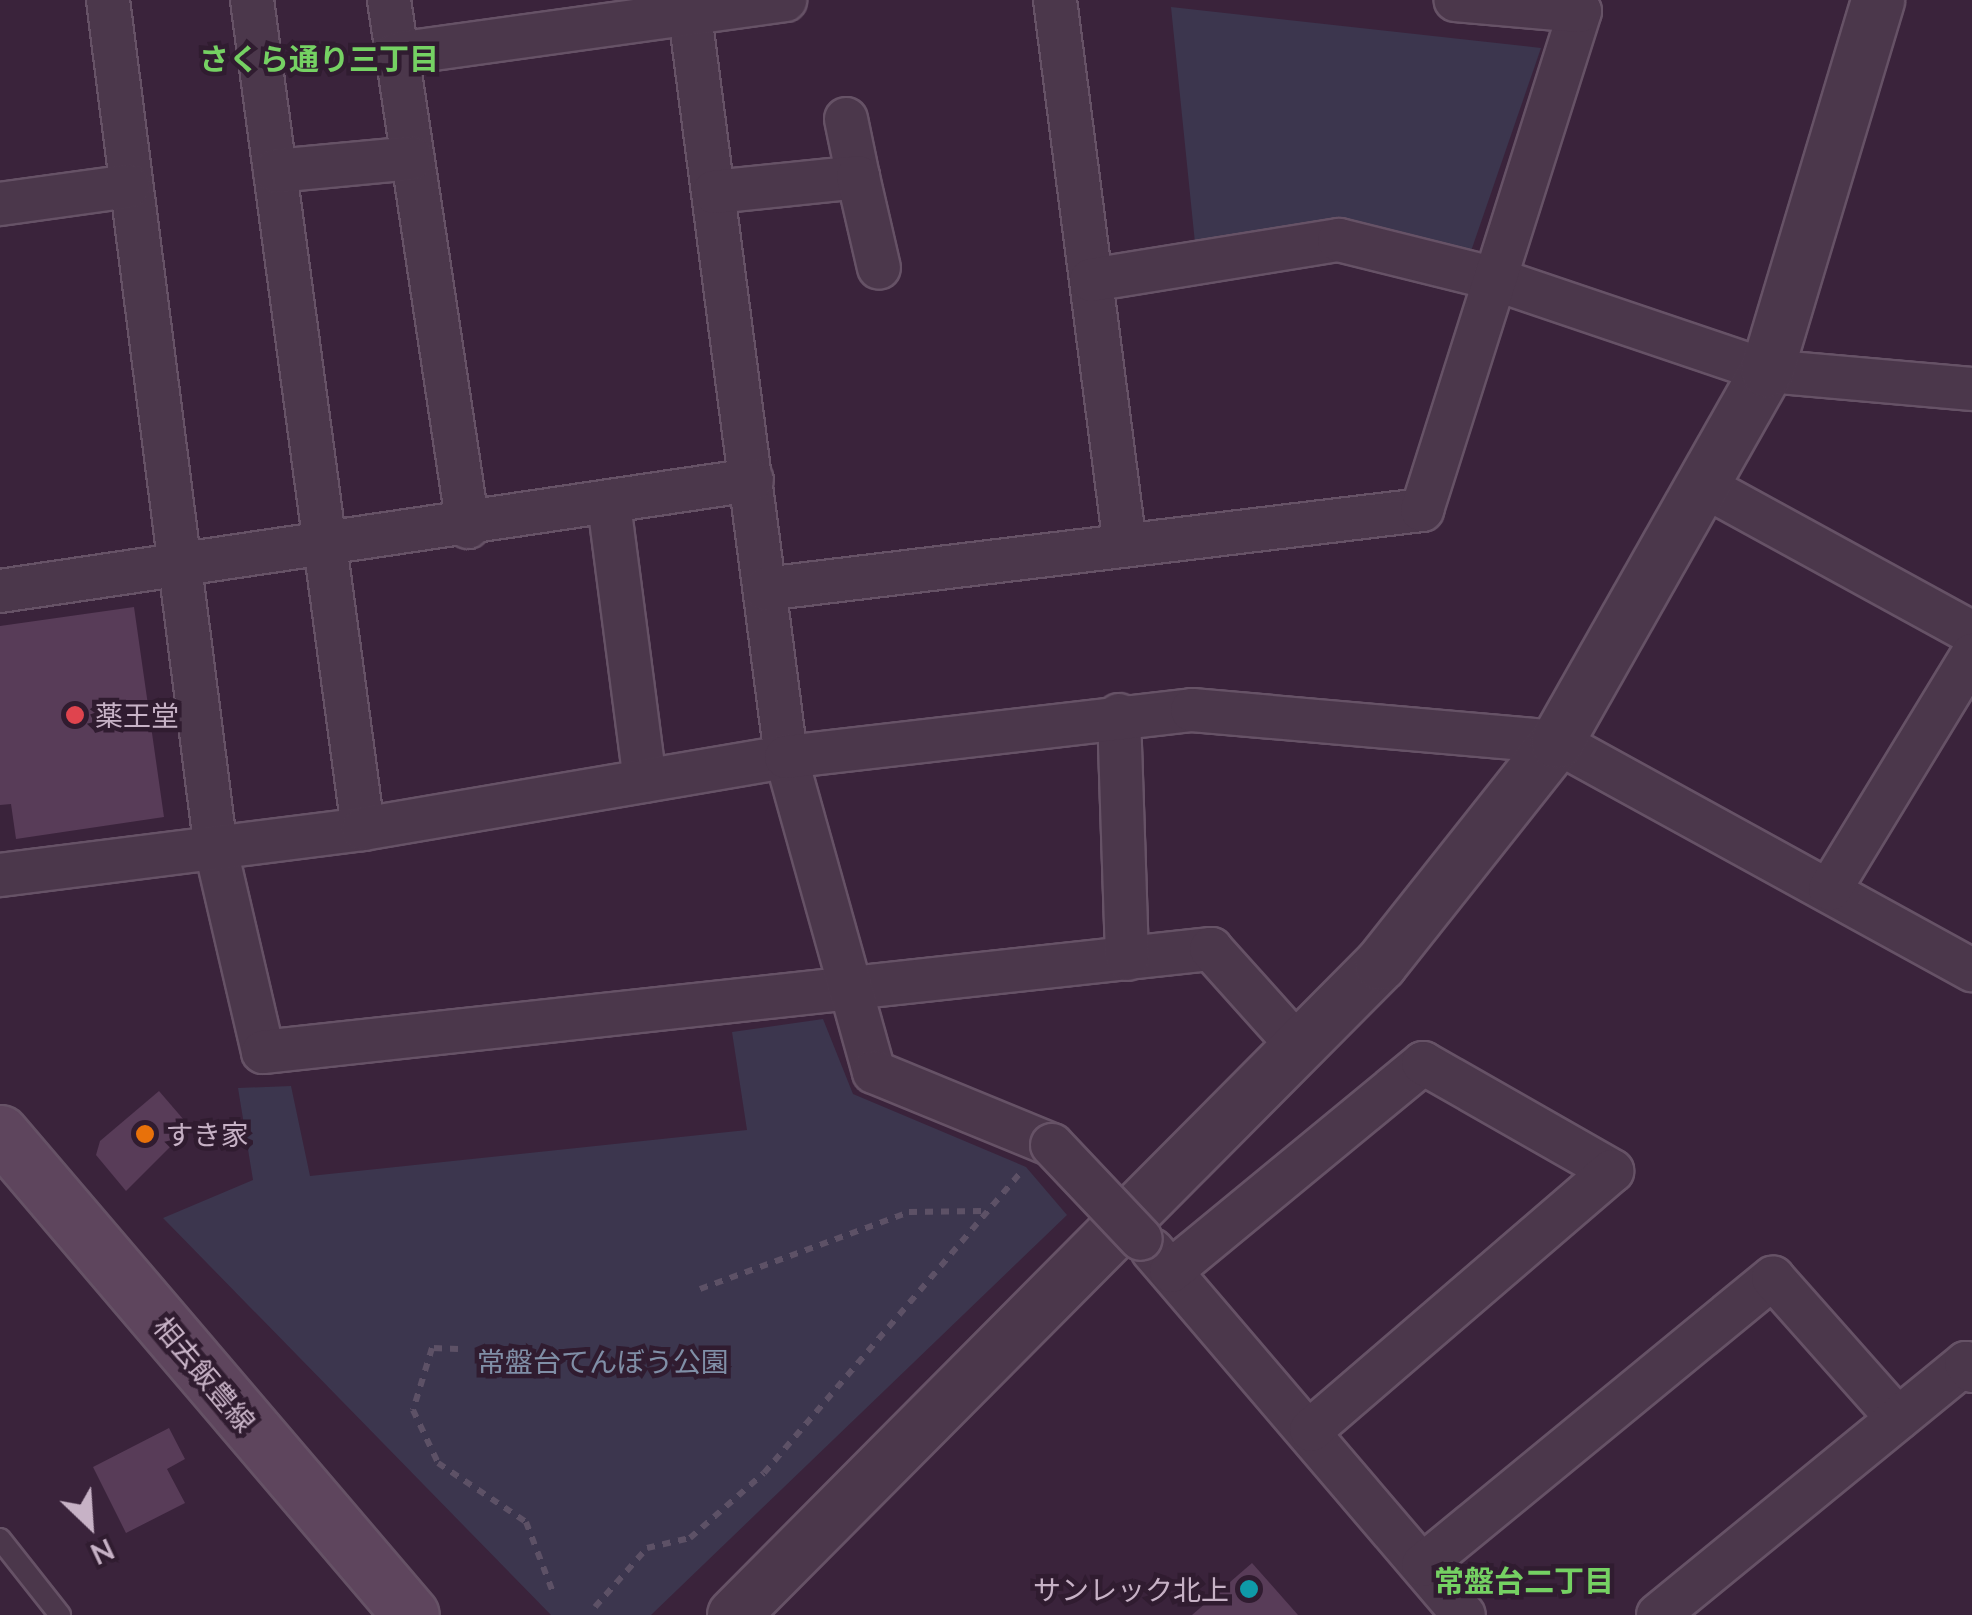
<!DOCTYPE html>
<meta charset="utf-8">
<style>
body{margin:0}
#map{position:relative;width:1972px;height:1615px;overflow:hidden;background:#3a233b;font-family:Lato,"Noto Sans JP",sans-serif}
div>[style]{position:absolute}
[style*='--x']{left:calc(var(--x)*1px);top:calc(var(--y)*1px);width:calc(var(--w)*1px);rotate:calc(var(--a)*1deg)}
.green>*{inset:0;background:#3c364e}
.building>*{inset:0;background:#583c58}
.path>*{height:6px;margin-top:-3px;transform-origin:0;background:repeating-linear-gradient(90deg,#5d5166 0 8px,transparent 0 16px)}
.roads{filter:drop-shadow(2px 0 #665266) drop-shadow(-2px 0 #665266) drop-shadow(0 2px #665266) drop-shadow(0 -2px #665266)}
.service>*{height:20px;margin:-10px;padding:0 10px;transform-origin:10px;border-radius:10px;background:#4b374b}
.minor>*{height:42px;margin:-21px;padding:0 21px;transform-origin:21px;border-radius:21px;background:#4b374b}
.tertiary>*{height:52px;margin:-26px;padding:0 26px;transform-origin:26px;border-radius:26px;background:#4b374b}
.secondary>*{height:55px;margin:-27.5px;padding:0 27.5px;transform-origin:27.5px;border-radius:27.5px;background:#5e455d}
.bridges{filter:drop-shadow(2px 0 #665266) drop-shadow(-2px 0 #665266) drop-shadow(0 2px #665266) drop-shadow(0 -2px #665266)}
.minor-bridge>*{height:42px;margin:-21px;padding:0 21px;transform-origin:21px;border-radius:21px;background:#4b374b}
.dots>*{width:28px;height:28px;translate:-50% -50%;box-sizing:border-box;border:5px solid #301c30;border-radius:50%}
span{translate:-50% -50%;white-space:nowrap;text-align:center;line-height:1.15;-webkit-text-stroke:9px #301c30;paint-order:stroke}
.poi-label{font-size:28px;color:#c7b2c6}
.left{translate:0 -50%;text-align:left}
.right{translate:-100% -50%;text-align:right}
.park-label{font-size:28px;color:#808fa7}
.street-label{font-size:28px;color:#c7b2c6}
.neighbourhood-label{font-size:30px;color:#75d163;font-weight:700}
.north{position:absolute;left:40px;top:1475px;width:100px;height:100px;-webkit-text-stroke:8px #301c30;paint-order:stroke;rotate:155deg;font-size:28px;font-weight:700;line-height:40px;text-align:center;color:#c7b2c6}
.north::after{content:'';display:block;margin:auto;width:35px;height:45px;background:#c7b2c6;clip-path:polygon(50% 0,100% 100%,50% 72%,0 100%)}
</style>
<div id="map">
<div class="green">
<div style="clip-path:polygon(1171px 7px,1541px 48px,1469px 257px,1195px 243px)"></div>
<div style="clip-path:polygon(823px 1019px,853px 1094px,1026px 1167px,1067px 1215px,651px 1615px,551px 1615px,163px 1218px,253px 1180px,238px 1088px,291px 1086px,310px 1176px,747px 1130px,732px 1032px)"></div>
</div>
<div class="building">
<div style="clip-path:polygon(134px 607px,164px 817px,16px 839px,11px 804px,0 805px,0 626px)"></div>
<div style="clip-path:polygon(159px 1091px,190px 1127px,126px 1191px,96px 1155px,100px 1141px)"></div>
<div style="clip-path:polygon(169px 1428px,185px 1459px,167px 1469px,185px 1503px,126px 1533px,93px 1467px)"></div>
<div style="clip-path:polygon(1252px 1563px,1298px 1615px,1192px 1615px)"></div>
</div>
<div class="path">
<div style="--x:700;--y:1289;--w:223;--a:-20.2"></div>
<div style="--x:909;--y:1212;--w:74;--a:-0.8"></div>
<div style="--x:458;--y:1349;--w:26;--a:-178"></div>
<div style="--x:432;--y:1348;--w:65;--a:107"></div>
<div style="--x:413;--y:1410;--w:59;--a:64.7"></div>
<div style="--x:438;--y:1463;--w:106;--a:33.8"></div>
<div style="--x:526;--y:1522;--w:78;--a:69"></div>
<div style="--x:595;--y:1607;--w:79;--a:-48.6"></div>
<div style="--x:647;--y:1548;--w:44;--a:-13.1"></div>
<div style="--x:690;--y:1538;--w:98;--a:-41.3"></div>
<div style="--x:764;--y:1473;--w:397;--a:-49.5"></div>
</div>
<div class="roads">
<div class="service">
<div style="--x:0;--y:1539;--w:97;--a:51.7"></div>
</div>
<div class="minor">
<div style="--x:108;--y:0;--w:857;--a:82.76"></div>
<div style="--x:216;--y:850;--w:207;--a:76.9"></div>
<div style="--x:263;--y:1052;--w:954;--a:-6.2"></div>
<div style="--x:1211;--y:949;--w:130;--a:48.1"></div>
<div style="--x:252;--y:0;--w:836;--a:82.37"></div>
<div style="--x:389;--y:0;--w:533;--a:81.47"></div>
<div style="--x:688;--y:0;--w:763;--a:82.62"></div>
<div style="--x:786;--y:757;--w:327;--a:74.4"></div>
<div style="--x:874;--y:1072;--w:192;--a:22.3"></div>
<div style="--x:1055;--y:0;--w:550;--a:82.69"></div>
<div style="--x:397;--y:54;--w:392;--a:-7.9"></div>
<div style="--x:846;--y:119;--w:59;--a:78.3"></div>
<div style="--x:275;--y:171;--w:138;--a:-5.4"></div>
<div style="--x:714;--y:192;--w:145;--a:-5.9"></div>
<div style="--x:858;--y:177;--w:93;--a:77"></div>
<div style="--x:0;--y:204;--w:130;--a:-7.9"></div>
<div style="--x:1091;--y:280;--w:251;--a:-9.2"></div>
<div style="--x:1339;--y:240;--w:161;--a:14"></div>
<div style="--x:1495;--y:279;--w:287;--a:18.7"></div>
<div style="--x:1767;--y:371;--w:206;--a:5"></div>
<div style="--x:1702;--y:485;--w:308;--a:28.7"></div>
<div style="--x:609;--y:504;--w:279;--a:82.6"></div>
<div style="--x:765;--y:589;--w:662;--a:-6.86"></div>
<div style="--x:1422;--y:510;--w:523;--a:-72.43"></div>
<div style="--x:1580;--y:11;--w:125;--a:-175"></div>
<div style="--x:0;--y:591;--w:760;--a:-8.4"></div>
<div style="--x:1119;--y:715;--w:244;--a:88.1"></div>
<div style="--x:0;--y:875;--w:366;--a:-7.2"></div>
<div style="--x:363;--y:829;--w:429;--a:-9.7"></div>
<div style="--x:786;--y:757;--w:409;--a:-6.6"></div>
<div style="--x:1192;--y:710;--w:366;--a:5"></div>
<div style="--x:1557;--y:742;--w:474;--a:28.8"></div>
<div style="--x:1830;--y:889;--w:274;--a:-58.7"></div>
<div style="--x:1152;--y:1250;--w:480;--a:49.5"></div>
<div style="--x:1171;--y:1271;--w:327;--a:-39.5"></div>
<div style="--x:1423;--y:1063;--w:218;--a:29.7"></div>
<div style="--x:1612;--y:1171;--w:397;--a:139.3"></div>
<div style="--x:1423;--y:1565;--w:453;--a:-39.4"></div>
<div style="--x:1773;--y:1278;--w:188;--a:48.4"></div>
<div style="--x:1658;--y:1615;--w:398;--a:-39.3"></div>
<div style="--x:1966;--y:1363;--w:10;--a:53"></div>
</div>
<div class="tertiary">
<div style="--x:734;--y:1615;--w:918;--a:-45.18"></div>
<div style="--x:1381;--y:964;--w:283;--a:-51.6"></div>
<div style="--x:1557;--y:742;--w:426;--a:-60.5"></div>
<div style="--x:1767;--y:371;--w:387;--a:-73.3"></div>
</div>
<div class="secondary">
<div style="--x:0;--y:1133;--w:633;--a:49.55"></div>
</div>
</div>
<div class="bridges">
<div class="minor-bridge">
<div style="--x:1052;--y:1145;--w:129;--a:46.6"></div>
</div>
</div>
<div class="dots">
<div style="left:75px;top:715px;background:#e0444e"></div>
<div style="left:145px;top:1134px;background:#e8710a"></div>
<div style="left:1249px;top:1589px;background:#0f9aa8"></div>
</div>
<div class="poi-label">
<span class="left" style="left:95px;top:715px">薬王堂</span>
<span class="left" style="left:165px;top:1134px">すき家</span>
<span class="right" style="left:1229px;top:1589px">サンレック北上</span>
</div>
<div class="park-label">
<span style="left:603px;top:1361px">常盤台てんぼう公園</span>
</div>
<div class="street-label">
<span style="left:205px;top:1374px;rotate:50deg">相去飯豊線</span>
</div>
<div class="neighbourhood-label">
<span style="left:319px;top:58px">さくら通り三丁目</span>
<span style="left:1524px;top:1580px">常盤台二丁目</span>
</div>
<div class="north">N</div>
</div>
